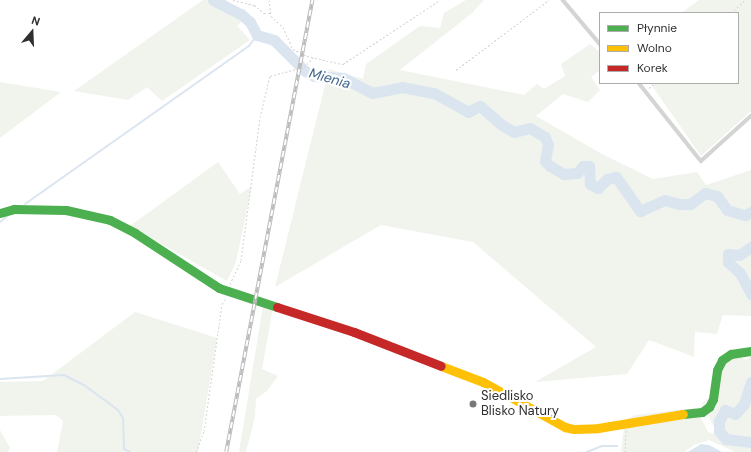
<!DOCTYPE html>
<meta charset="utf-8">
<style>
body{margin:0}
#map{position:relative;width:751px;height:452px;overflow:hidden;background:#fff;font-family:"DM Sans",sans-serif}
div>[style]{position:absolute}
[style*='--x']{left:calc(var(--x)*1px);top:calc(var(--y)*1px);width:calc(var(--w)*1px);rotate:calc(var(--a)*1deg)}
.green>*{inset:0;background:#f0f4ed}
.water>*{inset:0;background:#dbe5f0}
.stream>*{height:2px;margin:-1px;padding:0 1px;transform-origin:1px;border-radius:1px;background:#dbe5f0}
.river>*{height:11px;margin:-5.5px;padding:0 5.5px;transform-origin:5.5px;border-radius:5.5px;background:#dbe5f0}
.path>*{height:1px;margin-top:-0.5px;transform-origin:0;background:repeating-linear-gradient(90deg,#d4d4d4 0 2px,transparent 0 4px)}
.lane>*{height:3.5px;margin:-1.75px;padding:0 1.75px;transform-origin:1.75px;border-radius:1.75px;background:#d4d4d4}
.fast>*{height:9px;margin:-4.5px;padding:0 4.5px;transform-origin:4.5px;border-radius:4.5px;background:#4caf50}
.slow>*{height:9px;margin:-4.5px;padding:0 4.5px;transform-origin:4.5px;border-radius:4.5px;background:#ffc107}
.jam>*{height:9px;margin:-4.5px;padding:0 4.5px;transform-origin:4.5px;border-radius:4.5px;background:#c62828}
.rail>*{height:3.5px;margin-top:-1.75px;transform-origin:0;background:repeating-linear-gradient(90deg,#fff 0 6px,#bbb 0 12px);box-sizing:border-box;border-block:1px solid #bbb}
.dots>*{width:11px;height:11px;translate:-50% -50%;box-sizing:border-box;border:2px solid #fff;border-radius:50%}
span{translate:-50% -50%;white-space:nowrap;text-align:center;line-height:1.15;-webkit-text-stroke:4px #fff;paint-order:stroke}
.poi-label{font-size:13px;color:#2f2f2f}
.left{translate:0 -50%;text-align:left}
.water-label{font-size:14px;color:#41668d;font-style:italic}
.legend{position:absolute;left:599px;top:12px;width:140px;height:72px;box-sizing:border-box;background:#fff;border:1px solid #acacac;margin:0;padding:5px 7px;list-style:none;font-size:12px;color:#2f2f2f}
.legend li{display:flex;align-items:center;gap:8px;height:20px}
.legend b{width:20px;border:1px solid #acacac}
.north{position:absolute;left:12px;top:12px;width:40px;height:40px;-webkit-text-stroke:3px #fff;paint-order:stroke;rotate:19deg;font-size:11px;font-weight:700;line-height:16px;text-align:center;color:#2f2f2f}
.north::after{content:'';display:block;margin:auto;width:14px;height:18px;background:#2f2f2f;clip-path:polygon(50% 0,100% 100%,50% 72%,0 100%)}
</style>
<div id="map">
<div class="green">
<div style="clip-path:polygon(203px 0,208px 0,244px 20px,237px 26px,250px 40px,162px 101px,147px 87px,128px 100px,74px 91px)"></div>
<div style="clip-path:polygon(466px 0,484px 0,472px 13px,400px 70px,524px 95px,537px 84px,544px 89px,565px 76px,561px 64px,590px 44px,600px 52px,600px 70px,591px 77px,600px 90px,588px 102px,563px 94px,536px 116px,602px 154px,653px 179px,697px 172px,706px 185px,751px 170px,751px 316px,723px 315px,717px 334px,695px 332px,694px 357px,649px 340px,627px 374px,535px 382px,596px 347px,473px 242px,381px 225px,275px 287px,329px 69px,363px 79px,366px 64px,420px 26px,440px 28px,444px 13px)"></div>
<div style="clip-path:polygon(699px 0,751px 0,751px 111px,701px 156px,650px 83px,738px 83px,738px 13px,681px 13px)"></div>
<div style="clip-path:polygon(0 82px,61px 92px,0 138px)"></div>
<div style="clip-path:polygon(218px 162px,240px 194px,252px 186px,236px 262px,227px 281px,130px 226px)"></div>
<div style="clip-path:polygon(263px 306px,273px 308px,262px 369px,278px 376px,267px 391px,256px 399px,255px 417px,246px 452px,239px 452px)"></div>
<div style="clip-path:polygon(135px 312px,217px 338px,198px 452px,57px 452px,63px 421px,56px 415px,0 416px,0 382px,43px 381px)"></div>
<div style="clip-path:polygon(732px 354px,747px 360px,751px 354px,751px 452px,735px 452px,709px 440px,694px 445px,684px 452px,621px 452px,625px 420px,635px 415px,696px 408px,708px 432px,718px 435px,702px 403px,711px 397px,714px 366px)"></div>
<div style="clip-path:polygon(0 430px,10px 448px,8px 452px,0 452px)"></div>
</div>
<div class="water">
<div style="clip-path:polygon(701px 444px,709px 445px,722px 452px,688px 452px)"></div>
</div>
<div class="stream">
<div style="--x:25;--y:204;--w:274;--a:-35.2"></div>
<div style="--x:249;--y:46;--w:14;--a:-54"></div>
<div style="--x:0;--y:222;--w:13;--a:-39"></div>
<div style="--x:0;--y:379;--w:64;--a:-3.6"></div>
<div style="--x:64;--y:375;--w:22;--a:27"></div>
<div style="--x:84;--y:385;--w:42;--a:36.3"></div>
<div style="--x:118;--y:410;--w:9;--a:58"></div>
<div style="--x:123;--y:418;--w:31;--a:88"></div>
<div style="--x:124;--y:449;--w:7;--a:27"></div>
<div style="--x:587;--y:452;--w:16;--a:-22"></div>
<div style="--x:602;--y:446;--w:15;--a:0"></div>
</div>
<div class="river">
<div style="--x:213;--y:0;--w:31;--a:27"></div>
<div style="--x:241;--y:14;--w:12;--a:42"></div>
<div style="--x:250;--y:22;--w:15;--a:62"></div>
<div style="--x:257;--y:35;--w:18;--a:16"></div>
<div style="--x:274;--y:40;--w:44;--a:45"></div>
<div style="--x:305;--y:71;--w:10;--a:29"></div>
<div style="--x:314;--y:76;--w:29;--a:4"></div>
<div style="--x:343;--y:78;--w:33;--a:27"></div>
<div style="--x:372;--y:93;--w:31;--a:-11"></div>
<div style="--x:402;--y:87;--w:33;--a:11"></div>
<div style="--x:434;--y:93;--w:39;--a:29"></div>
<div style="--x:468;--y:112;--w:13;--a:-27"></div>
<div style="--x:480;--y:106;--w:29;--a:41"></div>
<div style="--x:502;--y:125;--w:14;--a:30"></div>
<div style="--x:514;--y:132;--w:16;--a:-14"></div>
<div style="--x:530;--y:128;--w:17;--a:31"></div>
<div style="--x:545;--y:137;--w:9;--a:69"></div>
<div style="--x:548;--y:145;--w:16;--a:101"></div>
<div style="--x:545;--y:161;--w:7;--a:45"></div>
<div style="--x:550;--y:166;--w:16;--a:30"></div>
<div style="--x:564;--y:174;--w:13;--a:-4"></div>
<div style="--x:577;--y:173;--w:9;--a:-49"></div>
<div style="--x:583;--y:166;--w:6;--a:0"></div>
<div style="--x:589;--y:166;--w:18;--a:87"></div>
<div style="--x:590;--y:184;--w:9;--a:27"></div>
<div style="--x:598;--y:188;--w:13;--a:-45"></div>
<div style="--x:607;--y:179;--w:9;--a:-13"></div>
<div style="--x:616;--y:177;--w:42;--a:54.8"></div>
<div style="--x:640;--y:211;--w:27;--a:-24"></div>
<div style="--x:665;--y:200;--w:15;--a:16"></div>
<div style="--x:679;--y:204;--w:11;--a:0"></div>
<div style="--x:690;--y:204;--w:19;--a:-36"></div>
<div style="--x:705;--y:193;--w:12;--a:14"></div>
<div style="--x:717;--y:196;--w:17;--a:54"></div>
<div style="--x:727;--y:210;--w:19;--a:16"></div>
<div style="--x:745;--y:215;--w:7;--a:-27"></div>
<div style="--x:751;--y:247;--w:14;--a:146"></div>
<div style="--x:739;--y:255;--w:11;--a:-175"></div>
<div style="--x:728;--y:254;--w:8;--a:90"></div>
<div style="--x:728;--y:262;--w:16;--a:43"></div>
<div style="--x:740;--y:273;--w:24;--a:62"></div>
<div style="--x:751;--y:382;--w:23;--a:108"></div>
<div style="--x:744;--y:404;--w:13;--a:132"></div>
<div style="--x:735;--y:414;--w:11;--a:-158"></div>
<div style="--x:725;--y:410;--w:13;--a:119"></div>
<div style="--x:719;--y:421;--w:10;--a:90"></div>
<div style="--x:719;--y:431;--w:11;--a:49"></div>
<div style="--x:726;--y:439;--w:25;--a:7"></div>
</div>
<div class="path">
<div style="--x:233;--y:0;--w:22;--a:13"></div>
<div style="--x:254;--y:5;--w:13;--a:39"></div>
<div style="--x:264;--y:13;--w:6;--a:0"></div>
<div style="--x:269;--y:0;--w:16;--a:83"></div>
<div style="--x:271;--y:16;--w:16;--a:43"></div>
<div style="--x:283;--y:27;--w:24;--a:66"></div>
<div style="--x:293;--y:49;--w:16;--a:27"></div>
<div style="--x:307;--y:56;--w:37;--a:13"></div>
<div style="--x:343;--y:64;--w:116;--a:-33.4"></div>
<div style="--x:731;--y:13;--w:19;--a:-43"></div>
<div style="--x:456;--y:70;--w:116;--a:-37"></div>
<div style="--x:649;--y:88;--w:8;--a:-40"></div>
<div style="--x:230;--y:284;--w:26;--a:-65"></div>
<div style="--x:241;--y:260;--w:144;--a:-82.4"></div>
<div style="--x:260;--y:117;--w:42;--a:-76.3"></div>
<div style="--x:270;--y:76;--w:35;--a:-15"></div>
<div style="--x:304;--y:67;--w:13;--a:-45"></div>
<div style="--x:196;--y:452;--w:22;--a:-69"></div>
<div style="--x:204;--y:431;--w:128;--a:-81.9"></div>
<div style="--x:222;--y:304;--w:7;--a:-56"></div>
<div style="--x:625;--y:452;--w:22;--a:-87"></div>
</div>
<div class="lane">
<div style="--x:563;--y:0;--w:57;--a:49.9"></div>
<div style="--x:639;--y:83;--w:100;--a:51.5"></div>
<div style="--x:701;--y:161;--w:67;--a:-42"></div>
</div>
<div class="fast">
<div style="--x:0;--y:213;--w:15;--a:-16"></div>
<div style="--x:14;--y:209;--w:52;--a:1.1"></div>
<div style="--x:66;--y:210;--w:45;--a:12.8"></div>
<div style="--x:110;--y:220;--w:28;--a:27"></div>
<div style="--x:135;--y:233;--w:100;--a:33.2"></div>
<div style="--x:219;--y:288;--w:61;--a:18.1"></div>
<div style="--x:683;--y:414;--w:19;--a:-6"></div>
<div style="--x:702;--y:412;--w:9;--a:-36"></div>
<div style="--x:709;--y:407;--w:9;--a:-63"></div>
<div style="--x:713;--y:399;--w:29;--a:-82"></div>
<div style="--x:717;--y:370;--w:11;--a:-63"></div>
<div style="--x:722;--y:360;--w:11;--a:-34"></div>
<div style="--x:731;--y:354;--w:20;--a:-9"></div>
</div>
<div class="slow">
<div style="--x:441;--y:366;--w:45;--a:20.9"></div>
<div style="--x:483;--y:382;--w:94;--a:28.8"></div>
<div style="--x:565;--y:427;--w:9;--a:13"></div>
<div style="--x:574;--y:429;--w:24;--a:-2"></div>
<div style="--x:598;--y:428;--w:86;--a:-9.4"></div>
</div>
<div class="jam">
<div style="--x:277;--y:307;--w:81;--a:18"></div>
<div style="--x:354;--y:332;--w:93;--a:21.3"></div>
</div>
<div class="rail">
<div style="--x:226;--y:452;--w:460;--a:-79.2"></div>
</div>
<div class="dots">
<div style="left:473px;top:404px;background:#787878"></div>
</div>
<div class="poi-label">
<span class="left" style="left:481px;top:404px">Siedlisko<br>Blisko Natury</span>
</div>
<div class="water-label">
<span style="left:330px;top:78px;rotate:16deg">Mienia</span>
</div>
<ul class="legend">
<li><b style="height:5px;background:#4caf50"></b>Płynnie</li>
<li><b style="height:5px;background:#ffc107"></b>Wolno</li>
<li><b style="height:5px;background:#c62828"></b>Korek</li>
</ul>
<div class="north">N</div>
</div>
